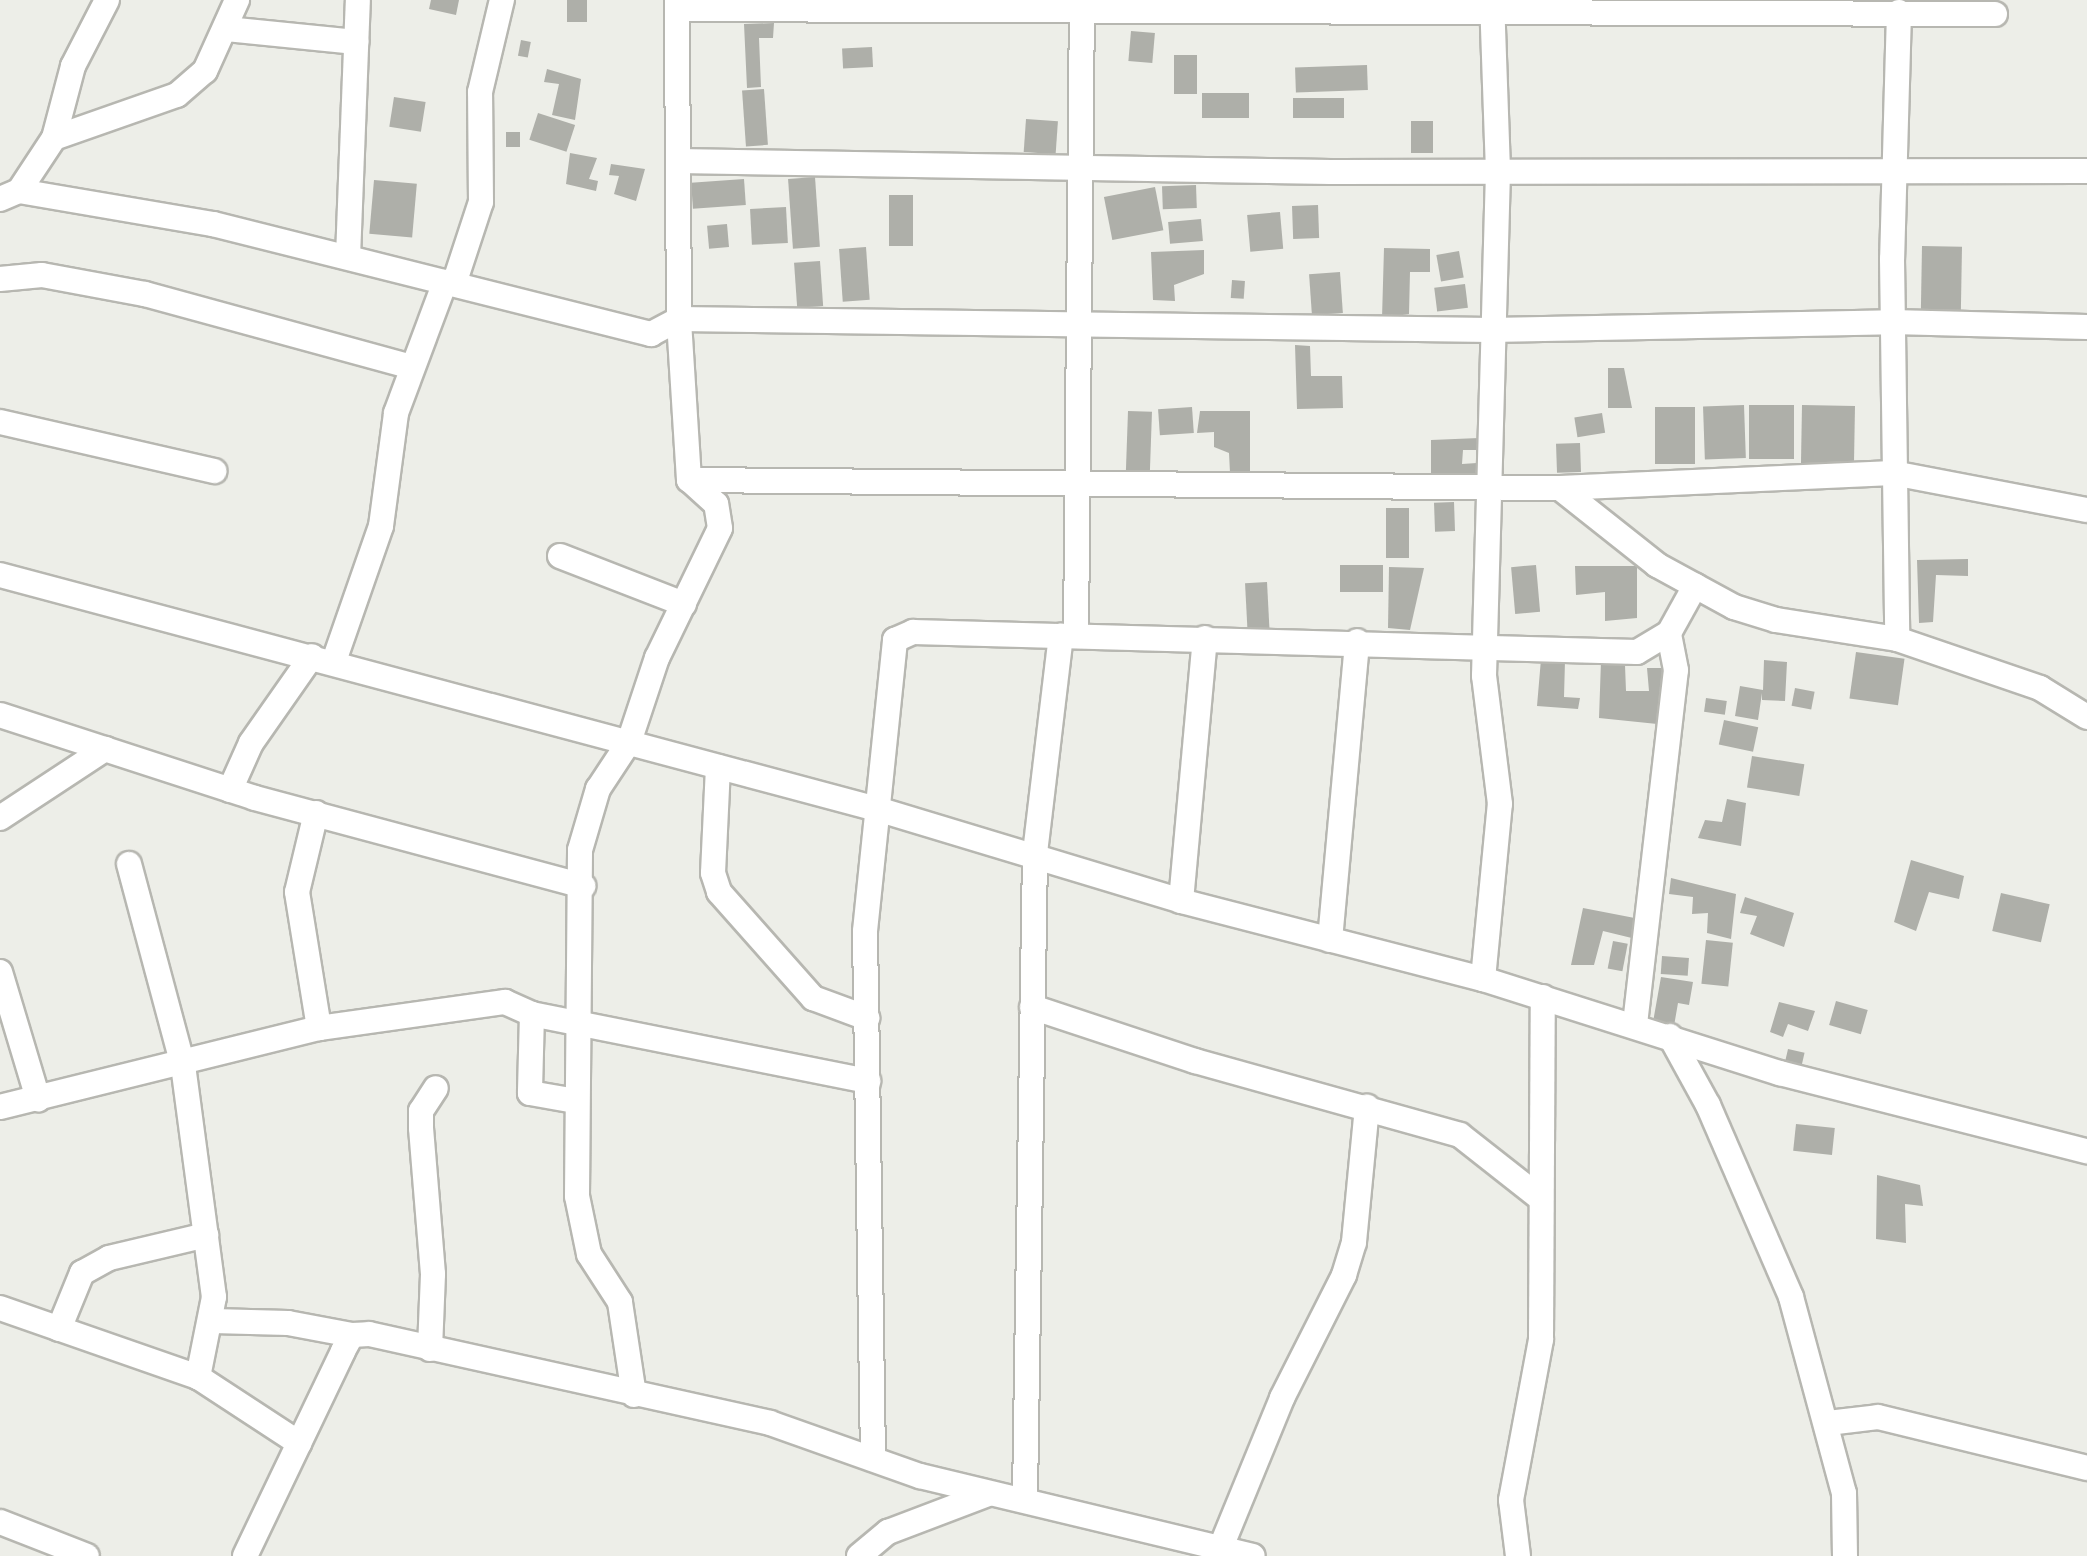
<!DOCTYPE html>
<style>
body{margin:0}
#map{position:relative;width:2087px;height:1556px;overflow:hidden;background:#edeee8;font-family:Montserrat,sans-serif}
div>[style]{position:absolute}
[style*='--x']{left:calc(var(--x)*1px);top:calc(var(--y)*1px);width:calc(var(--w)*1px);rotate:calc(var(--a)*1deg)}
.building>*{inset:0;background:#aeafa9;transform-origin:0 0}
.roads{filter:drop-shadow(2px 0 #b7b7b1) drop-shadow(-2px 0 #b7b7b1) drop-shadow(0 2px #b7b7b1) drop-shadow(0 -2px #b7b7b1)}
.street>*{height:24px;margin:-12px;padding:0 12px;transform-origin:12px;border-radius:12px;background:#fff}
span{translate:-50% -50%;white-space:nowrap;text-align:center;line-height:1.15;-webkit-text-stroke:5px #fbfcf5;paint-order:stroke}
</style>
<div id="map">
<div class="building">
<div style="clip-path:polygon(431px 0,459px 0,456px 15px,429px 9px)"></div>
<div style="left:567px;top:0;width:20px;height:22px"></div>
<div style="clip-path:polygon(774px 23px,773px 38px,759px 38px,761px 87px,747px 88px,744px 24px)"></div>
<div style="left:1131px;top:31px;width:24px;height:30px;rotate:5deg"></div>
<div style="left:521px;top:40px;width:10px;height:16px;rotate:11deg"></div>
<div style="left:872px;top:47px;width:20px;height:30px;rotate:87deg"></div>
<div style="left:1174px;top:55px;width:23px;height:39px"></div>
<div style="left:1367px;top:65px;width:25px;height:72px;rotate:88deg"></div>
<div style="clip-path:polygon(547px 69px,581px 79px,575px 120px,552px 115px,559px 84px,544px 82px)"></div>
<div style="left:764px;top:89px;width:56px;height:22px;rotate:86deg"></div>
<div style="left:1249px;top:93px;width:25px;height:47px;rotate:90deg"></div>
<div style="left:394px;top:97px;width:32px;height:30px;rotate:9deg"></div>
<div style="left:1293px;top:98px;width:51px;height:20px"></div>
<div style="left:538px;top:113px;width:39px;height:28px;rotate:18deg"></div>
<div style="left:1026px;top:119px;width:32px;height:33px;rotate:4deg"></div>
<div style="left:1433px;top:121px;width:32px;height:22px;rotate:90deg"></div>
<div style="left:506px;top:132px;width:14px;height:15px"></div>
<div style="clip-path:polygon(570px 153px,597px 158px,589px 179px,598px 181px,596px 191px,566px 184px)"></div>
<div style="clip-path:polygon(611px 164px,645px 169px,636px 201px,614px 194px,619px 176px,609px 175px)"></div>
<div style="left:815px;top:177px;width:70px;height:27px;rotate:86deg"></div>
<div style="left:744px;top:179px;width:26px;height:53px;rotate:86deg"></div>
<div style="left:374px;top:180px;width:43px;height:54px;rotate:5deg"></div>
<div style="left:1196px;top:185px;width:23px;height:34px;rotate:88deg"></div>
<div style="left:1155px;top:187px;width:44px;height:52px;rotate:79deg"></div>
<div style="left:889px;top:195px;width:24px;height:51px"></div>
<div style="left:1318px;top:205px;width:33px;height:26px;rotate:88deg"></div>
<div style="left:786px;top:207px;width:36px;height:36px;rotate:87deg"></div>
<div style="left:1280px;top:212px;width:37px;height:33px;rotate:85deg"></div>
<div style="left:1201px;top:219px;width:22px;height:33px;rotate:85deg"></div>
<div style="left:727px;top:224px;width:23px;height:20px;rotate:85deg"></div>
<div style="left:1922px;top:246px;width:40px;height:64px;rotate:1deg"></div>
<div style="left:866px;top:247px;width:53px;height:27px;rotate:86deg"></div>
<div style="clip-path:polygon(1384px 248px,1430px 249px,1430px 272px,1410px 272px,1409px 314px,1382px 318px)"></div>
<div style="clip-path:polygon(1204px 250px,1204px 274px,1174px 285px,1175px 301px,1153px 300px,1151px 252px)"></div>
<div style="left:1459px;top:251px;width:27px;height:23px;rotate:80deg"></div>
<div style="left:820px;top:261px;width:45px;height:26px;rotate:86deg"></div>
<div style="left:1340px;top:272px;width:41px;height:31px;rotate:86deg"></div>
<div style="left:1232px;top:280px;width:13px;height:18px;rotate:4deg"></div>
<div style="left:1465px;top:284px;width:24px;height:31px;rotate:83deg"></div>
<div style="clip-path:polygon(1295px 345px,1310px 346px,1311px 376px,1342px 376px,1343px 408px,1297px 409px)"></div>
<div style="clip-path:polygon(1608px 368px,1624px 368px,1632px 408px,1608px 408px)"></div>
<div style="left:1744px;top:405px;width:53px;height:41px;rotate:88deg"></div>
<div style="left:1749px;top:405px;width:45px;height:54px"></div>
<div style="left:1802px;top:405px;width:53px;height:65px;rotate:1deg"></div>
<div style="left:1192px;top:407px;width:26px;height:34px;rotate:86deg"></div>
<div style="left:1655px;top:407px;width:40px;height:57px"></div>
<div style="left:1128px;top:411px;width:24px;height:61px;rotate:2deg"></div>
<div style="clip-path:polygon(1200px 411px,1250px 411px,1250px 473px,1230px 473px,1229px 453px,1214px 447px,1214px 432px,1197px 433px)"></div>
<div style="left:1602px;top:413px;width:20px;height:28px;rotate:81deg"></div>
<div style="clip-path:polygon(1479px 438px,1479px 450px,1463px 450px,1462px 464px,1477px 463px,1477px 474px,1431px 473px,1431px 440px)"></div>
<div style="left:1580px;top:443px;width:29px;height:24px;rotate:88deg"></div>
<div style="left:1454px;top:502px;width:29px;height:20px;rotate:88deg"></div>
<div style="left:1409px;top:508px;width:50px;height:23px;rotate:90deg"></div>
<div style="clip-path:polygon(1968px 559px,1968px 576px,1936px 575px,1933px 622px,1919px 623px,1917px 560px)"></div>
<div style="left:1383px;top:565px;width:27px;height:43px;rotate:90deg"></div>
<div style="left:1536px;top:565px;width:47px;height:25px;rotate:85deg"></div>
<div style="clip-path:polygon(1575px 566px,1637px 566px,1637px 618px,1605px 621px,1605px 592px,1576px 595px)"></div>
<div style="clip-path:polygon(1389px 567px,1424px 568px,1410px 630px,1388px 628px)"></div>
<div style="left:1267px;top:582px;width:50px;height:22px;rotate:87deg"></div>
<div style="left:1856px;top:652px;width:49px;height:47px;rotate:8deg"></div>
<div style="clip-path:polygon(1541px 659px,1565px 661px,1564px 697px,1580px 698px,1578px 709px,1537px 706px)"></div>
<div style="clip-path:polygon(1764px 660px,1787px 662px,1785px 701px,1762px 700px,1762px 693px,1758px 720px,1735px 716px,1740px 686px,1763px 690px)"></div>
<div style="clip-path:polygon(1601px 661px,1625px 665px,1626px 691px,1649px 691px,1647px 668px,1672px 668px,1667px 725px,1599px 718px)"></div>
<div style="left:1795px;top:688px;width:20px;height:18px;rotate:11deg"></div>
<div style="left:1706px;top:698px;width:21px;height:14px;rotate:8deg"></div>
<div style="left:1724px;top:720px;width:35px;height:25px;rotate:12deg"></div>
<div style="left:1752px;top:756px;width:53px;height:32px;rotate:9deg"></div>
<div style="clip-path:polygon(1727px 799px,1746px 803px,1741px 846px,1698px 838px,1705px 820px,1722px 822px)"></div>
<div style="clip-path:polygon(1911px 860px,1964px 876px,1959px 899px,1929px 892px,1916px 931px,1894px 922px)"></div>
<div style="clip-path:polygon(1671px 878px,1736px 894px,1731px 939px,1707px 933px,1708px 913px,1692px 914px,1693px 897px,1669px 894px)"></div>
<div style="left:2001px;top:893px;width:50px;height:39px;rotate:13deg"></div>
<div style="clip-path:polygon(1745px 897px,1794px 913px,1784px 947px,1750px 934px,1757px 916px,1740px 913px)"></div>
<div style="clip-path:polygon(1583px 908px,1645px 920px,1640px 940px,1603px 931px,1594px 965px,1571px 965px)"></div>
<div style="left:1706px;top:940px;width:27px;height:44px;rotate:6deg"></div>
<div style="left:1613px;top:941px;width:15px;height:28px;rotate:11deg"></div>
<div style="left:1662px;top:956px;width:27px;height:18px;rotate:4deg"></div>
<div style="clip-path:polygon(1661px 977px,1693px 982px,1689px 1005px,1678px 1003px,1674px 1026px,1653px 1022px)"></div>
<div style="left:1836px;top:1001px;width:33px;height:25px;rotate:16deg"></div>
<div style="clip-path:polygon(1779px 1002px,1815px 1011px,1808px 1031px,1788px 1024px,1783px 1037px,1770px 1032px)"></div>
<div style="left:1788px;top:1049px;width:17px;height:23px;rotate:13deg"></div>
<div style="left:1796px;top:1124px;width:39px;height:27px;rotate:6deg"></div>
<div style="clip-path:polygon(1877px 1175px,1920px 1185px,1923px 1206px,1905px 1204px,1906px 1243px,1876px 1239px)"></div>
</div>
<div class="roads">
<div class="street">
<div style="--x:677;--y:9;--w:1318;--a:0.22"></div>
<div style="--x:1899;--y:12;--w:247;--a:91.6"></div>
<div style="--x:1892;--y:259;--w:380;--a:89.2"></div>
<div style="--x:1897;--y:639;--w:151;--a:18.9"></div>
<div style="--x:2040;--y:688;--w:55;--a:31.7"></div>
<div style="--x:226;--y:29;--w:131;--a:5.7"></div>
<div style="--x:54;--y:138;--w:74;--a:-75.2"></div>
<div style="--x:73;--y:66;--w:74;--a:-62.7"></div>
<div style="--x:678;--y:161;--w:653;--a:0.97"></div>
<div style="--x:1331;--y:172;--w:756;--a:-0.08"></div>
<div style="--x:19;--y:191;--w:64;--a:-56.6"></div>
<div style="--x:54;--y:138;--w:130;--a:-19.3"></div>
<div style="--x:177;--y:95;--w:37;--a:-41"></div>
<div style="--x:205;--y:71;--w:78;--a:-65.7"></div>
<div style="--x:0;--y:199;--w:21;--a:-23"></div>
<div style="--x:19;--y:191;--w:197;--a:9.7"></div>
<div style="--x:213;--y:224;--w:452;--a:14.1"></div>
<div style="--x:651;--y:334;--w:32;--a:-28"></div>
<div style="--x:679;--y:319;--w:812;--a:0.78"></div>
<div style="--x:1491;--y:330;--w:401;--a:-1.1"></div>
<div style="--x:1892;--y:322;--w:195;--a:1.5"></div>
<div style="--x:348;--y:257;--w:257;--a:-87.8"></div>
<div style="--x:0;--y:279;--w:42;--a:-5.4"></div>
<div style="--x:42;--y:275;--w:105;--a:10.5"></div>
<div style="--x:145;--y:294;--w:277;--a:15.3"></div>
<div style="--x:454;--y:284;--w:86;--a:-71.8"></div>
<div style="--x:481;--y:202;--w:110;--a:-90.5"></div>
<div style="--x:480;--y:92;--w:95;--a:-76.6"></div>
<div style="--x:0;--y:422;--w:220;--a:12.9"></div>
<div style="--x:689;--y:480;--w:871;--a:0.53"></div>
<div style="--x:1560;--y:488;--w:124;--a:38.4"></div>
<div style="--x:1657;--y:565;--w:88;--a:28.6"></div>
<div style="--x:1734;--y:607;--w:44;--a:17.2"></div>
<div style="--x:1776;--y:620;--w:122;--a:8.9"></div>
<div style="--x:1560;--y:488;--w:333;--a:-2.6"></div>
<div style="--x:1893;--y:473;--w:197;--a:10.8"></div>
<div style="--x:560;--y:556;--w:133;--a:21.2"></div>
<div style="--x:0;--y:575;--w:908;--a:14.94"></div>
<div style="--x:877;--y:809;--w:318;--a:16.8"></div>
<div style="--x:1181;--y:901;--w:312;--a:14.5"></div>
<div style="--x:1483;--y:979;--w:312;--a:17.6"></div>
<div style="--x:1780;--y:1073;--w:317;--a:14.3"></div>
<div style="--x:1076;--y:636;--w:636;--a:-89.46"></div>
<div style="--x:334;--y:661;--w:143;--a:-70.8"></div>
<div style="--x:381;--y:526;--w:114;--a:-82.4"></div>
<div style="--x:396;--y:413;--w:140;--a:-69.5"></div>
<div style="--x:0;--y:715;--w:268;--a:18"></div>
<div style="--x:255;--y:798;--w:340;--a:15"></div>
<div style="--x:718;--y:767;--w:106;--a:92.7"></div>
<div style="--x:713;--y:873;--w:20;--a:72"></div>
<div style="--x:719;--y:892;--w:142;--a:48.4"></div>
<div style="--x:813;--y:998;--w:58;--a:20.3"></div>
<div style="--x:230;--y:790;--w:51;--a:-65.9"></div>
<div style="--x:251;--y:743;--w:106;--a:-55"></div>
<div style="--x:316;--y:813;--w:81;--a:103.5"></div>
<div style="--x:297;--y:892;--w:138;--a:80.8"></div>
<div style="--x:0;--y:818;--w:126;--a:-33.3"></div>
<div style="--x:129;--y:864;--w:208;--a:75"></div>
<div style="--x:183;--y:1065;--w:234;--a:82.4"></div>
<div style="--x:214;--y:1297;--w:82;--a:101.3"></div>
<div style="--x:1181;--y:901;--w:264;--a:-84.8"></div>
<div style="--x:1330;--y:940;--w:300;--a:-84.8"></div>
<div style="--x:0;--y:972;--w:133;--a:73.3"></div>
<div style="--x:1483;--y:979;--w:176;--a:-84.5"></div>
<div style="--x:1500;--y:804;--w:129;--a:-97.1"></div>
<div style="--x:1484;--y:676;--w:505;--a:-88.41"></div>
<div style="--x:1498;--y:171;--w:171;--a:-92"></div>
<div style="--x:1032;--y:1007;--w:172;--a:18.3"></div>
<div style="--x:1195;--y:1061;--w:275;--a:15.6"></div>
<div style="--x:1460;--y:1135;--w:102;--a:38.2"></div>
<div style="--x:532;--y:1014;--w:343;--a:11.3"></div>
<div style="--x:1635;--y:1024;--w:356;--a:-83.4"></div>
<div style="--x:1676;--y:670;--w:38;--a:-101"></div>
<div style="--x:1670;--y:1036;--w:79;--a:61.2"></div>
<div style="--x:1708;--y:1105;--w:209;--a:66.6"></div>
<div style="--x:1791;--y:1297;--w:203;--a:74.9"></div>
<div style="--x:1844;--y:1493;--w:63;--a:89.1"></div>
<div style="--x:0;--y:1107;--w:329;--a:-13.9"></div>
<div style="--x:319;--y:1028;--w:188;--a:-8"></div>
<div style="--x:505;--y:1002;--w:30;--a:24"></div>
<div style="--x:532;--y:1014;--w:79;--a:91.5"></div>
<div style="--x:530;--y:1093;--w:47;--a:9.9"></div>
<div style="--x:0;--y:1308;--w:210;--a:19.2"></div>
<div style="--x:198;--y:1377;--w:121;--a:33.2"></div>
<div style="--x:213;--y:1321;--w:75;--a:1.5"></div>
<div style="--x:288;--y:1323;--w:65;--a:10.6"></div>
<div style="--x:59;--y:1329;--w:61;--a:-67.7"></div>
<div style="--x:82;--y:1273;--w:31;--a:-29"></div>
<div style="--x:109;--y:1258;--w:100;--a:-13.3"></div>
<div style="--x:430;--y:1349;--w:75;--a:-87.7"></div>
<div style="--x:433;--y:1274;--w:146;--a:-94.7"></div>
<div style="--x:421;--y:1128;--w:17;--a:-90"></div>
<div style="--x:421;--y:1111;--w:27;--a:-57"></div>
<div style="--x:634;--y:1395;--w:94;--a:-98.6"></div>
<div style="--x:620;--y:1302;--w:57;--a:-122.9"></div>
<div style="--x:589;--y:1254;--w:59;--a:-101.7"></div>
<div style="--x:577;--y:1196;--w:346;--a:-89.5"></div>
<div style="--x:580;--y:850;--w:64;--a:-73.6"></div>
<div style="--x:598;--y:789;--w:56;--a:-56.6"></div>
<div style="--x:629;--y:742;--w:89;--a:-71.6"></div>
<div style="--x:657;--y:658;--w:144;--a:-64.1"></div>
<div style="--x:720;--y:528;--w:24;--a:-99"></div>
<div style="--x:716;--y:504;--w:36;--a:-138"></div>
<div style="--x:689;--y:480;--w:161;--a:-93.6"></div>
<div style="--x:679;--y:319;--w:319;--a:-90.4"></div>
<div style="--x:1828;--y:1423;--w:50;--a:-6.8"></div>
<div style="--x:1878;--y:1417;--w:215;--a:13.7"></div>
<div style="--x:873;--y:1459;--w:528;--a:-90.87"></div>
<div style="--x:865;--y:931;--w:293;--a:-84.1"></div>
<div style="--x:895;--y:640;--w:20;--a:-24"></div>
<div style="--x:913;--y:632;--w:724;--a:1.58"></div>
<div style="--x:1637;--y:652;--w:37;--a:-31"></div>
<div style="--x:1669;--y:633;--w:54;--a:-61"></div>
<div style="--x:1025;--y:1497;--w:644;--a:-89.11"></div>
<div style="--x:1035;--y:853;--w:219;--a:-83.2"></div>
<div style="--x:0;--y:1522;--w:93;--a:21.3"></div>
<div style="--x:1221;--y:1547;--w:161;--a:-67.7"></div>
<div style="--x:1282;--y:1398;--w:138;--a:-63.2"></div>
<div style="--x:1344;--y:1275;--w:34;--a:-73"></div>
<div style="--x:1354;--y:1242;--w:136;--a:-84.5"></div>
<div style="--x:245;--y:1556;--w:227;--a:-64.4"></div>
<div style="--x:343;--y:1351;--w:18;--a:-61"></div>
<div style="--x:352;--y:1335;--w:17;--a:-3"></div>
<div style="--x:369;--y:1334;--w:411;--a:12.5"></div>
<div style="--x:770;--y:1423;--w:159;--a:19.5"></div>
<div style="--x:920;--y:1476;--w:342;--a:13.5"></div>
<div style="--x:859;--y:1556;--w:38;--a:-40"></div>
<div style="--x:888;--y:1532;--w:107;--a:-20.8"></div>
<div style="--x:1518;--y:1556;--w:56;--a:-97.1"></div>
<div style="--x:1511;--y:1500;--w:164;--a:-79.4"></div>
<div style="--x:1541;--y:1339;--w:342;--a:-89.7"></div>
</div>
</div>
</div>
